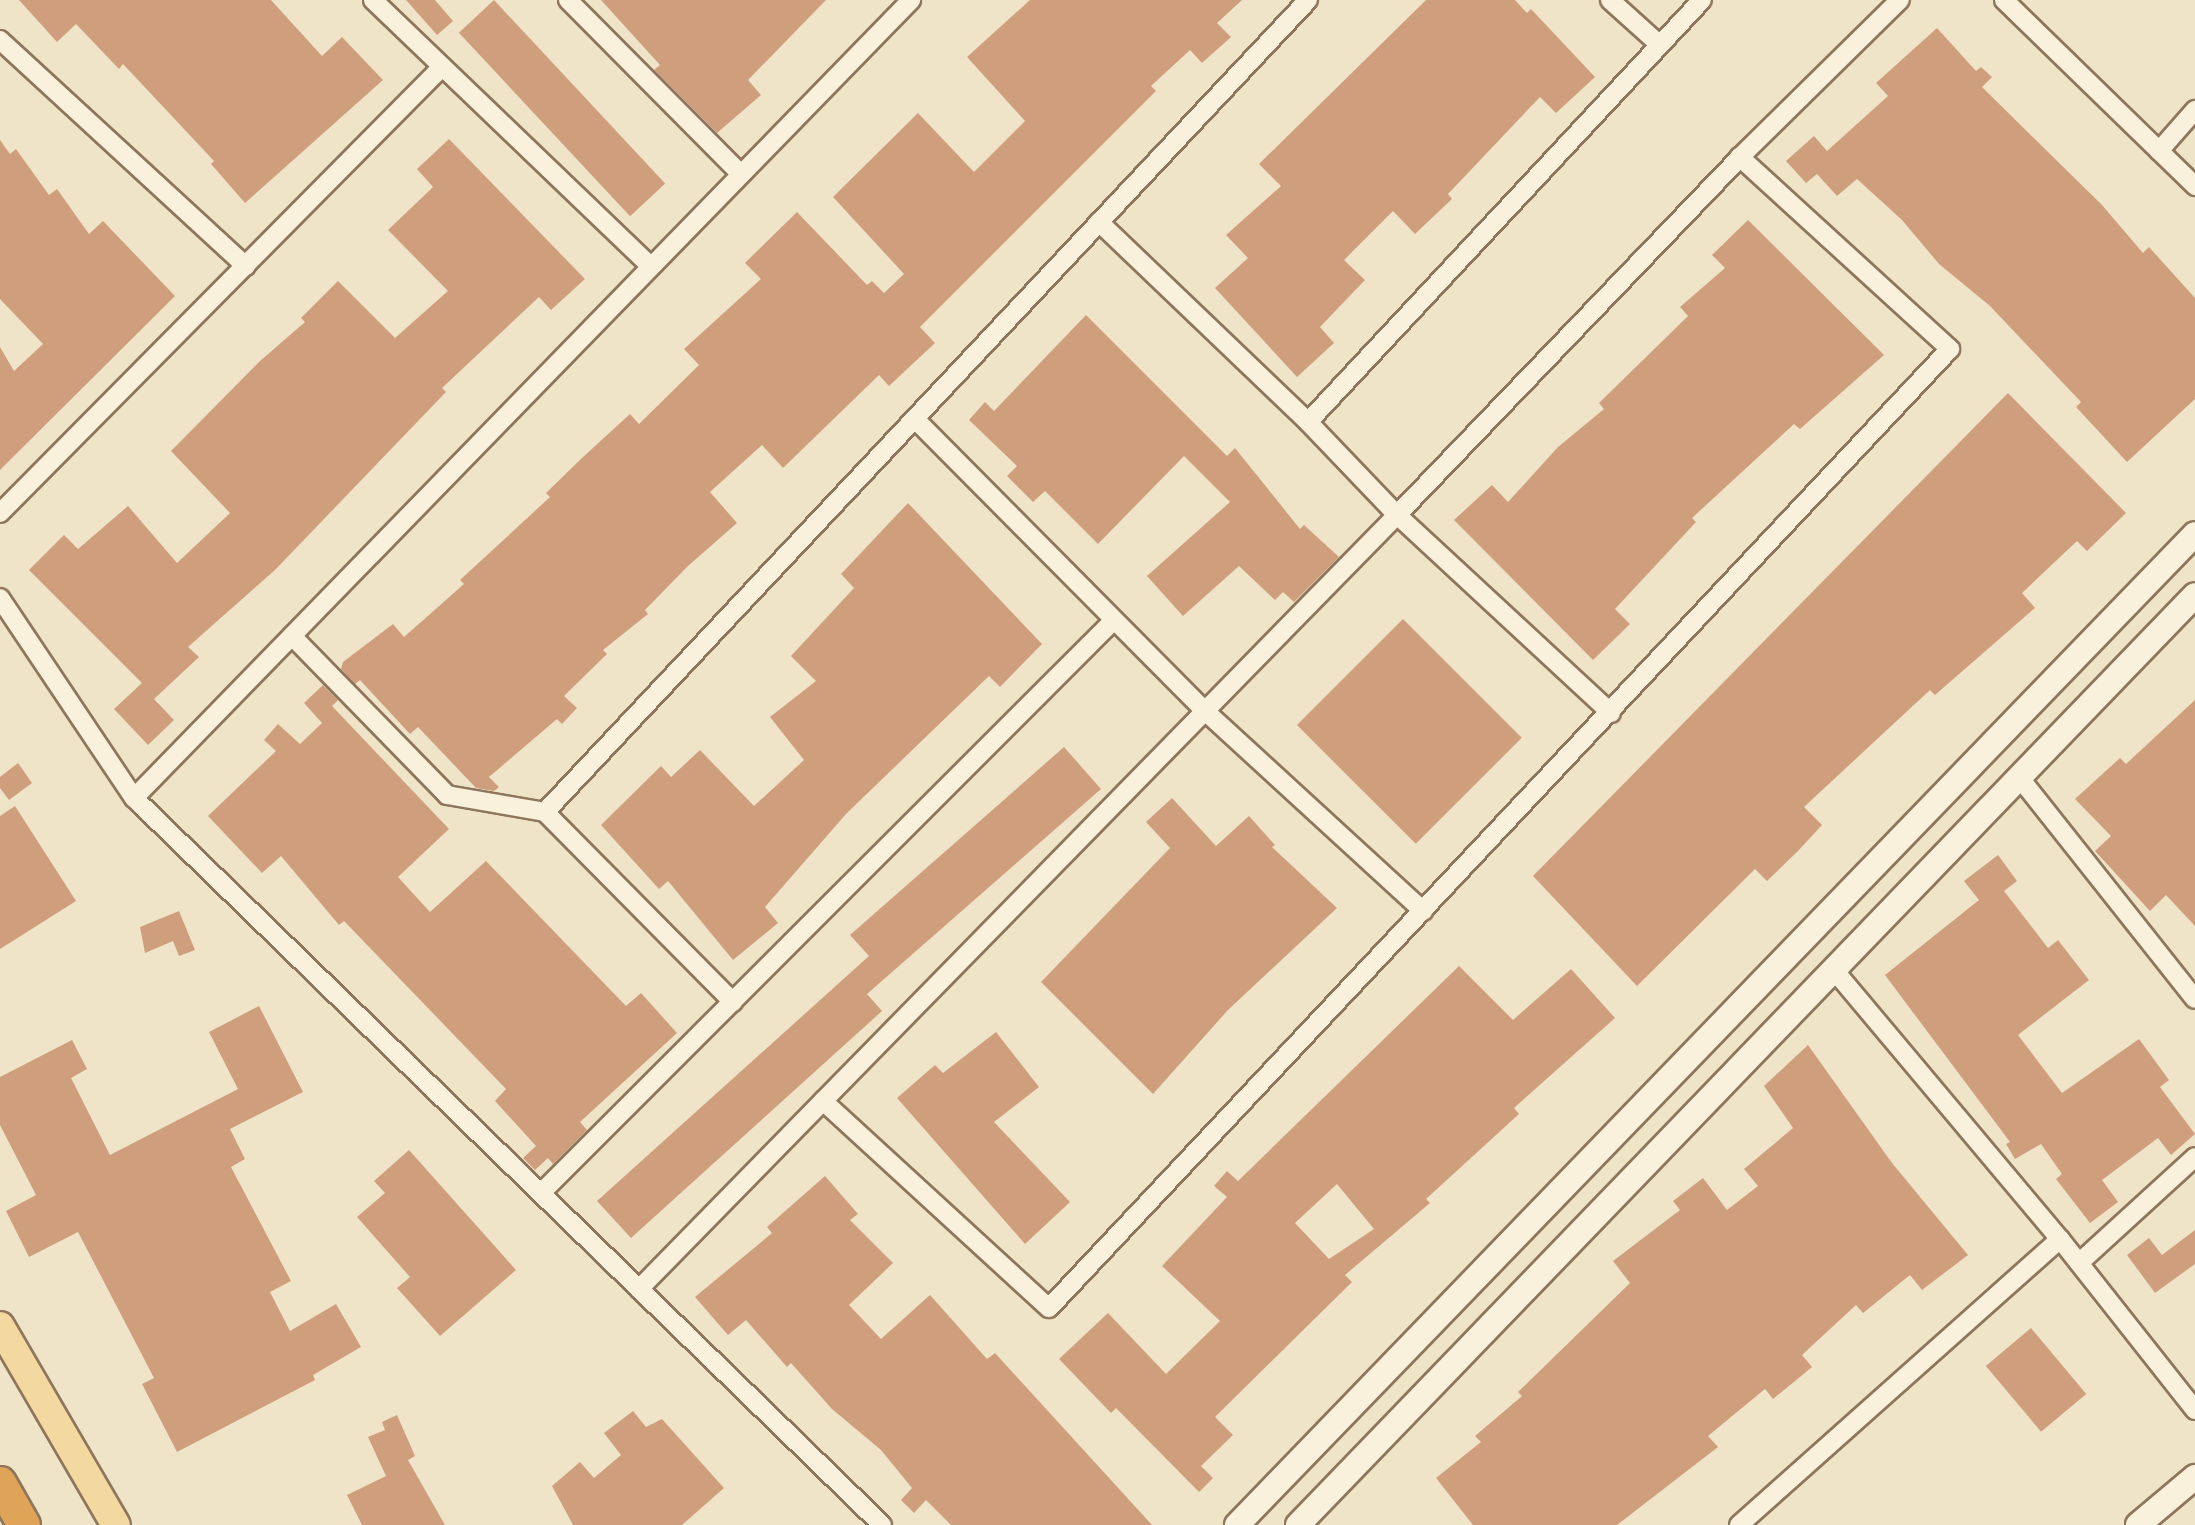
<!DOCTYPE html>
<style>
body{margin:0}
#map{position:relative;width:2195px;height:1525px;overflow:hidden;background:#f0e4c8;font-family:"PT Serif",serif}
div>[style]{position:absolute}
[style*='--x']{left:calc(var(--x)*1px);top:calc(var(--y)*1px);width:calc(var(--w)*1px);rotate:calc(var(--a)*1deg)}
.building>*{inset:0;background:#cf9f7d;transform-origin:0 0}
.roads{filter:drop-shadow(2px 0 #8d765c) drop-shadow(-2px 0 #8d765c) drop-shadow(0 2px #8d765c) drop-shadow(0 -2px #8d765c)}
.street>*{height:18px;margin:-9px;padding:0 9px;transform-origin:9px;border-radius:9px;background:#faf1dc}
.secondary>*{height:24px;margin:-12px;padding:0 12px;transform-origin:12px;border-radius:12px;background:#faf1dc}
.primary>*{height:28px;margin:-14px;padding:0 14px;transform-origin:14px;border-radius:14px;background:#f3d9a0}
.highway>*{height:32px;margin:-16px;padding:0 16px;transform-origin:16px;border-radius:16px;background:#e0a458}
span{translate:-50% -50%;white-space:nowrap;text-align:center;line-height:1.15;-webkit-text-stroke:6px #f7eed8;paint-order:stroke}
</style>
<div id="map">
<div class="building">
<div style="clip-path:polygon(19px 0,271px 0,322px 56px,342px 37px,383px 80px,245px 203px,211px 164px,214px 161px,123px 64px,119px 69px,76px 24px,57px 42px)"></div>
<div style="clip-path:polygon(406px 0,435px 0,453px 21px,437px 35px)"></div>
<div style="left:494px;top:0;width:251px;height:48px;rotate:47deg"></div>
<div style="clip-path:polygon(601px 0,826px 0,748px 80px,761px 95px,717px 133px,654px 70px,660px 65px)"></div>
<div style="clip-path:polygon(1030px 0,1242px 0,1217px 23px,1231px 37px,1202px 63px,1190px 50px,1151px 86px,1156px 91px,920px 327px,935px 343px,889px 386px,879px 375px,783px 468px,762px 445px,710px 492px,737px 523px,688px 566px,645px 610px,648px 614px,603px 650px,607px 654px,564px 696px,577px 708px,562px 724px,557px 719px,489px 777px,499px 787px,494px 791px,476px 788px,418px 727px,410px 734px,360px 680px,355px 684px,341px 669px,343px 662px,393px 624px,404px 637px,464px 584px,460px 580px,550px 497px,546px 493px,583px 457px,630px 414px,639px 424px,699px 365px,684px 349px,761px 279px,745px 263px,797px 212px,867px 285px,872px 281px,884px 293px,904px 274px,833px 197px,918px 113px,974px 172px,1025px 121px,967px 57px)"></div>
<div style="clip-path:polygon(1426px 0,1515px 0,1527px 13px,1531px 9px,1595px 77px,1556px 113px,1540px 97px,1448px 194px,1452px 199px,1415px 234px,1393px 211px,1344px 260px,1365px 280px,1320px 327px,1334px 343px,1297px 377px,1215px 288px,1248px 258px,1226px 235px,1281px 186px,1259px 164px)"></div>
<div style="clip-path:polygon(1937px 28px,1976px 71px,1981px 67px,1992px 77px,1982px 87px,2102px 205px,2143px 253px,2149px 247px,2195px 298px,2195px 399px,2127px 462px,2076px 407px,2081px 402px,1990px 306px,1939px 264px,1902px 220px,1857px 179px,1837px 196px,1817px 174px,1806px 183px,1786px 161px,1814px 136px,1827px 151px,1888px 96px,1876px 83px)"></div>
<div style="clip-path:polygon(449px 139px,585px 279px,551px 310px,539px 297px,442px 388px,446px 392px,275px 570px,188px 647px,199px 657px,154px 699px,174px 720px,148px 745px,114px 709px,142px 683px,29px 570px,64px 535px,78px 549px,128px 506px,177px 563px,230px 513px,171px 451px,260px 361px,305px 322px,301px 318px,338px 281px,395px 338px,448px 291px,388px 230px,433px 187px,417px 169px)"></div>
<div style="clip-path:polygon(0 140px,10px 154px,16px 149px,49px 195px,57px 189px,89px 234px,103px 221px,175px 296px,0 470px,0 347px,14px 371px,43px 344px,0 299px)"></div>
<div style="clip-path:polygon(1748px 220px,1884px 355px,1800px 429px,1794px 424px,1692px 518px,1696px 522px,1615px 609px,1630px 624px,1593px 660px,1454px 520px,1492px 485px,1508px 502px,1558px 447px,1604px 409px,1599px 403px,1688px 316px,1680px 307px,1725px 268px,1712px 255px)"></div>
<div style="clip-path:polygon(1086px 315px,1227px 456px,1235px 448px,1300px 529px,1304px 525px,1339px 557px,1294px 602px,1283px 592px,1275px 600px,1239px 566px,1183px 616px,1147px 576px,1230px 502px,1184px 456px,1098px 544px,1045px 491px,1033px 502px,1007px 476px,1017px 466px,969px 420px,985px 402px,994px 411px)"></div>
<div style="clip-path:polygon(2008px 393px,2126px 513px,2087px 551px,2077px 541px,2022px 593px,2035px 608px,1935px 695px,1930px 690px,1804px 807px,1822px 825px,1797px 852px,1767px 881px,1755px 869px,1637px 986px,1533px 876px)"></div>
<div style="clip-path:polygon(908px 503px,1042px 644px,1000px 687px,989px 676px,846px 814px,765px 907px,778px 923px,733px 960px,668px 881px,659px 889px,601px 825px,661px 766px,671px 777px,700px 750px,754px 806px,804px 760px,770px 717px,816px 681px,791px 656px,854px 588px,841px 574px)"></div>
<div style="left:1403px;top:619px;width:168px;height:150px;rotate:45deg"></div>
<div style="clip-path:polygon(323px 685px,338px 700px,332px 706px,449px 829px,398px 877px,430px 912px,486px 861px,626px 1006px,641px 993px,677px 1033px,580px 1122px,587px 1130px,553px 1164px,548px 1158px,535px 1170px,523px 1158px,536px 1146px,495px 1101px,506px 1089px,344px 921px,339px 925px,281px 856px,262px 873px,208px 816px,276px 751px,264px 740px,278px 724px,300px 744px,322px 723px,304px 703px)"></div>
<div style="clip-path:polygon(2195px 700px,2195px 926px,2166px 895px,2150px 911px,2095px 851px,2111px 836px,2075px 799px,2120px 758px,2126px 764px)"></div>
<div style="clip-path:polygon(1064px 747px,1101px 789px,867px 994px,882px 1011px,631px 1238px,597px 1201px,869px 956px,850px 935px)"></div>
<div style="clip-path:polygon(18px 763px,32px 783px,9px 800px,0 788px,0 777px)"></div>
<div style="clip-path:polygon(1172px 798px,1216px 846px,1249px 816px,1275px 845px,1272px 847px,1337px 908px,1228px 1010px,1153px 1094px,1041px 982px,1170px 848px,1146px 822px)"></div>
<div style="clip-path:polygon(15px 806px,76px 901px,0 949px,0 816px)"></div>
<div style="clip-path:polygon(1998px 855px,2017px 881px,2004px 891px,2048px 948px,2058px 940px,2089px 980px,2018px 1035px,2062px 1093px,2139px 1039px,2169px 1080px,2160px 1087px,2195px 1134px,2171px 1155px,2158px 1138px,2102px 1180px,2118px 1202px,2090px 1223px,2056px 1179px,2062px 1174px,2041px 1144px,2015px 1159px,2006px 1144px,2010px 1142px,1885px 975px,1979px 900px,1964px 881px)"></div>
<div style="clip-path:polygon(179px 911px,195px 950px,179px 956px,173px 941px,145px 953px,140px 927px)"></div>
<div style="clip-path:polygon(evenodd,1459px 966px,1513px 1020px,1571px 969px,1615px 1018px,1514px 1108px,1519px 1114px,1426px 1199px,1430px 1203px,1345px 1275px,1352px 1282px,1215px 1417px,1233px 1435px,1201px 1466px,1213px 1478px,1199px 1492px,1116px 1408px,1111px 1413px,1059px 1359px,1108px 1313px,1166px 1374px,1220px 1321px,1162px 1266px,1227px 1197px,1214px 1186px,1227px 1171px,1238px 1181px,1459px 966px,1337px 1184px,1374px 1229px,1329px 1259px,1295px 1223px,1337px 1184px)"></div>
<div style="clip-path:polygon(259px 1006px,303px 1092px,230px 1129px,245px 1159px,231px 1167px,291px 1281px,270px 1292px,290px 1331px,336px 1304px,361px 1347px,313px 1375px,315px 1380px,177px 1452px,142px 1384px,154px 1378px,78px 1232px,29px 1257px,6px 1211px,36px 1195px,0 1125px,0 1077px,72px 1040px,87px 1069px,71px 1078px,110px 1155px,238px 1089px,209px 1032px)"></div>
<div style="clip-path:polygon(996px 1032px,1039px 1087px,994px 1122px,1070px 1202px,1025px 1244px,897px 1098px,935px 1065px,943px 1073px)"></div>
<div style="clip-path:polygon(1808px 1045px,1892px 1163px,1968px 1255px,1922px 1290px,1910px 1275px,1863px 1313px,1856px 1305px,1802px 1355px,1812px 1367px,1773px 1399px,1765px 1389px,1708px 1436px,1718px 1447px,1617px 1525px,1473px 1525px,1436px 1478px,1481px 1442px,1475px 1436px,1522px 1396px,1518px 1392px,1630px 1283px,1613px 1261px,1680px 1210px,1673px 1201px,1703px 1178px,1727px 1210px,1758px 1186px,1744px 1169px,1793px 1128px,1764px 1086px)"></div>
<div style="clip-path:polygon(409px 1150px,516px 1270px,440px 1336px,397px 1288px,410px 1277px,357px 1217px,385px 1193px,374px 1181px)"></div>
<div style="clip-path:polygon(825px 1176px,858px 1214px,850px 1220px,893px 1263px,849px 1305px,881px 1339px,930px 1295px,987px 1359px,995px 1353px,1152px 1525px,951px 1525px,926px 1500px,914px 1513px,901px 1500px,912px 1488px,881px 1450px,832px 1409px,791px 1363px,787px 1367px,746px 1320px,728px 1335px,695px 1297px,772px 1233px,767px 1227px)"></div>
<div style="clip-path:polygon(2195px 1230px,2195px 1264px,2155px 1293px,2127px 1255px,2149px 1238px,2162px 1255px)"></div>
<div style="left:2031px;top:1328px;width:86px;height:59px;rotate:50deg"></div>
<div style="clip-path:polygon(633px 1411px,646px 1427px,662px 1419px,724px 1488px,682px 1525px,573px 1525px,552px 1486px,580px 1462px,594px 1478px,621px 1455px,604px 1433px)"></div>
<div style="clip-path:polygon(397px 1415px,415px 1456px,408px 1460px,445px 1525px,362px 1525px,347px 1495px,386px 1476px,368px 1437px,385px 1430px,382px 1422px)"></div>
</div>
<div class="roads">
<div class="street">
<div style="--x:373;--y:0;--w:385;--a:43.8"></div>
<div style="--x:568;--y:0;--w:245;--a:45.2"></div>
<div style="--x:1610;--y:0;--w:67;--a:42"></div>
<div style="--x:2004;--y:0;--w:267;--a:44.2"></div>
<div style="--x:0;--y:40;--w:334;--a:42.6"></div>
<div style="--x:2159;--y:151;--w:55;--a:-48.7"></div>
<div style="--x:1099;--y:222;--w:289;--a:43.7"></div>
<div style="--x:915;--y:419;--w:412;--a:45.2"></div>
<div style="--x:1205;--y:711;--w:296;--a:42.5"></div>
<div style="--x:0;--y:513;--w:628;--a:-45.26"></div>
<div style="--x:0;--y:598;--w:241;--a:56.2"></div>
<div style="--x:134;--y:798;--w:1043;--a:44.18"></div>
<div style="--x:292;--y:636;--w:222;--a:45.7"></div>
<div style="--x:447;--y:795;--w:99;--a:9.8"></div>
<div style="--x:1611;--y:713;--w:292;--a:-137.2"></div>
<div style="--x:1397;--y:515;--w:129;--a:-133.7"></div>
<div style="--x:1308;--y:422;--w:577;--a:-46.97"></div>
<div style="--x:2019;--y:777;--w:283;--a:51.6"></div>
<div style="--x:134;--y:798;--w:1114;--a:-45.76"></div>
<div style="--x:1834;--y:970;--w:351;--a:50"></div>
<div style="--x:2060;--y:1239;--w:218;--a:51.7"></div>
<div style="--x:733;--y:1002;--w:267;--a:-134.7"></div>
<div style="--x:545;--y:812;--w:1114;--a:-46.78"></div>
<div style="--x:823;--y:1101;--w:306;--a:42.5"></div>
<div style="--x:1049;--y:1308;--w:1316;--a:-46.79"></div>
<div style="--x:1950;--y:349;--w:285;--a:-137.6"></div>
<div style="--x:541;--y:1193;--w:810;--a:-45"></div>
<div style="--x:2079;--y:1263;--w:157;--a:-42.4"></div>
<div style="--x:639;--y:1289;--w:1083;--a:-45.6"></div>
<div style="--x:1397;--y:515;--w:496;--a:-46.2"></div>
<div style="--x:1740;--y:157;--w:224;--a:-44.5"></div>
<div style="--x:1739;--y:1525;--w:430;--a:-41.7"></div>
</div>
<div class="secondary">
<div style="--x:1237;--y:1525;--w:1378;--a:-45.97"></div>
<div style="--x:1298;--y:1525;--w:1292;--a:-46.03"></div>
<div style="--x:2138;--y:1525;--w:75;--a:-40.1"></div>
</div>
<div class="primary">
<div style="--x:0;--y:1326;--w:230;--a:59.8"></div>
</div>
<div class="highway">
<div style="--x:0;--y:1483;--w:48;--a:60.3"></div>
</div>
</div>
</div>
